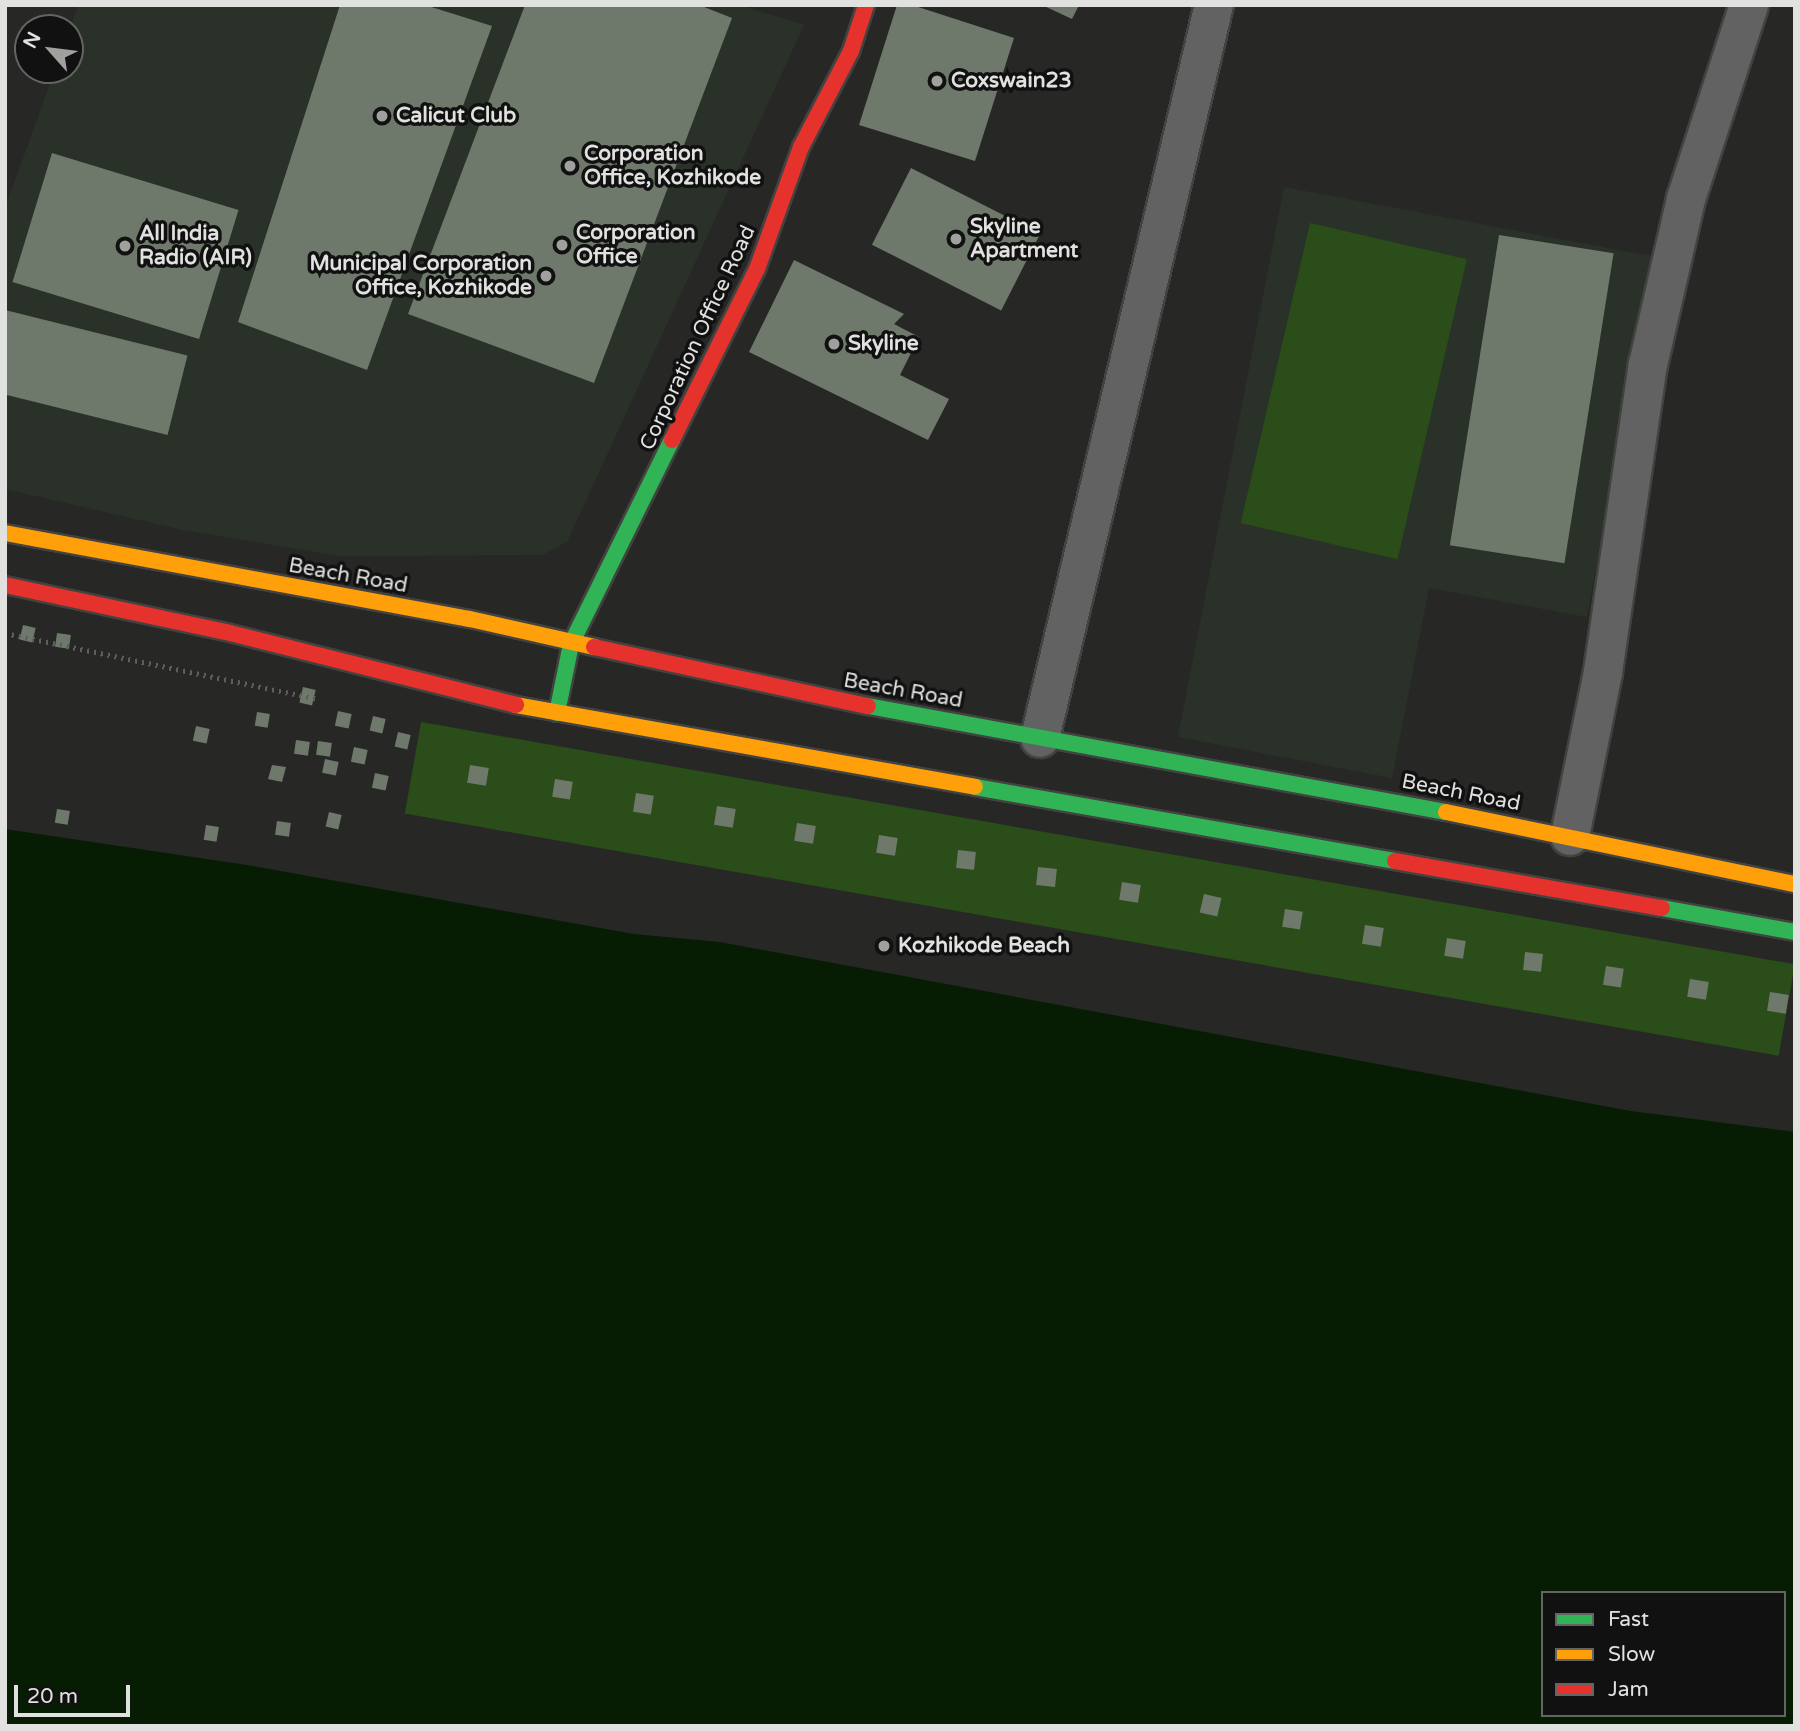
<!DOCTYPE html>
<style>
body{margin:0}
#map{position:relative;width:1800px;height:1731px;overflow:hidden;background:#272826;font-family:"Varela Round",sans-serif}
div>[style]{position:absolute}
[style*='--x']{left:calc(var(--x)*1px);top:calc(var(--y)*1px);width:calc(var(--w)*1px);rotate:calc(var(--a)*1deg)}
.built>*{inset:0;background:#2a3129}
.green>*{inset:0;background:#2a4d19;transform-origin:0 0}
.water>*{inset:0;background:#071d03}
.building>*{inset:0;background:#6f796b;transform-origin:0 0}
.path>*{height:4.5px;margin-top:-2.25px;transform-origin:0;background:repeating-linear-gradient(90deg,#5e5f5d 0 2px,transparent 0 7px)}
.roads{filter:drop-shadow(2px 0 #424341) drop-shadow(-2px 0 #424341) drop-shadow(0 2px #424341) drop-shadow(0 -2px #424341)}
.street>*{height:38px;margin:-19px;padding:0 19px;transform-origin:19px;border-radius:19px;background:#616261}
.fast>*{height:16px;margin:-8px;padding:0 8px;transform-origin:8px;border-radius:8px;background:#30b455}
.slow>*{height:16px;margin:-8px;padding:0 8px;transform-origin:8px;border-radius:8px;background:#ff9f0a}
.jam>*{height:16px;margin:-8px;padding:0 8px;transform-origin:8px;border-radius:8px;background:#e5322d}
.dots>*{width:19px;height:19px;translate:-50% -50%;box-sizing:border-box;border:4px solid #101110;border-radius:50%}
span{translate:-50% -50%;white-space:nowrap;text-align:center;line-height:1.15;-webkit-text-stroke:7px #101110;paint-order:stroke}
.poi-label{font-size:21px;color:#e1e2e0;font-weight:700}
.left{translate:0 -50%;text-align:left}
.right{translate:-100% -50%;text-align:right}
.street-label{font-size:21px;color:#e1e2e0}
.frame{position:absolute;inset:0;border:7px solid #e1e2e0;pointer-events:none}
.legend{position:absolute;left:1541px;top:1591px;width:245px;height:126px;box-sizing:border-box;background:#101110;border:2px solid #646563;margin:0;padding:9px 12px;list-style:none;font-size:21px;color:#e1e2e0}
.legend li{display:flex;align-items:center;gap:14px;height:35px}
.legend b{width:35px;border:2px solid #646563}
.north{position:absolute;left:14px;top:14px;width:70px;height:70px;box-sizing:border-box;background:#101110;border:2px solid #646563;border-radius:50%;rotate:298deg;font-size:19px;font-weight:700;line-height:28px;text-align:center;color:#e1e2e0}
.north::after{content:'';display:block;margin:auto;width:24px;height:32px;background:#a0a19f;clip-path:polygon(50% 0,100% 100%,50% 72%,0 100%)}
.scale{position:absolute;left:14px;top:1685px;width:116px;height:32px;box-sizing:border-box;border:4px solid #e1e2e0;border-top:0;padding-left:9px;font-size:21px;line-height:24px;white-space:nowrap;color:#e1e2e0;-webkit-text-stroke:5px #101110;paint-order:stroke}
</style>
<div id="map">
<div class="built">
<div style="clip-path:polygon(78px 5px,740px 5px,804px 25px,567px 542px,542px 555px,339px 556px,183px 530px,5px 489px,5px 208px,55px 70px,70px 70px,70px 28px)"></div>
<div style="clip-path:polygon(1284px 187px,1656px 257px,1587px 617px,1429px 588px,1392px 778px,1178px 737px)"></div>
</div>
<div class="green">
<div style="left:1310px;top:223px;width:161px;height:308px;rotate:13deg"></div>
<div style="left:421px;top:722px;width:1395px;height:93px;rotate:10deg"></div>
</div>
<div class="water">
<div style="clip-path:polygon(evenodd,5px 829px,247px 865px,634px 934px,720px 942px,1631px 1111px,1795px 1132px,1795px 1726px,5px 1726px,5px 829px,1543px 1593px,1784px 1593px,1784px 1715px,1543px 1715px,1543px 1593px)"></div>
</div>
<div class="building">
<div style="clip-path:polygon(340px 5px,425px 5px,492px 26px,367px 370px,238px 322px)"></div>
<div style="clip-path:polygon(525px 5px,699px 5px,732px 18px,594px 383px,408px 314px)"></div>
<div style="clip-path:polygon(897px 5px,912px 5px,1014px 38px,975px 161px,859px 125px)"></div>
<div style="clip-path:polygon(1042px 5px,1079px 5px,1072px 19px)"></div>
<div style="left:52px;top:153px;width:195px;height:135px;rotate:17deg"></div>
<div style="left:911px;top:168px;width:145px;height:86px;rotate:27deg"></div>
<div style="left:1499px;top:235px;width:116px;height:314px;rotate:9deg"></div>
<div style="clip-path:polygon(794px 260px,904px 314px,894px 324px,919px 337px,900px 375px,949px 399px,928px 440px,749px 352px)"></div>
<div style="left:5px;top:310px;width:188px;height:82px;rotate:14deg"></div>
<div style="left:23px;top:625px;width:13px;height:15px;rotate:13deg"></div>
<div style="left:57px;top:633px;width:14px;height:14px;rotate:8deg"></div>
<div style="left:303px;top:687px;width:13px;height:16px;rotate:13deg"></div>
<div style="left:338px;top:711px;width:14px;height:15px;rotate:12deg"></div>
<div style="left:257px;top:712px;width:13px;height:14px;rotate:9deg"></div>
<div style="left:373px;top:716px;width:13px;height:15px;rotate:13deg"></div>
<div style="left:196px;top:726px;width:14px;height:15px;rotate:12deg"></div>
<div style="left:398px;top:732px;width:13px;height:15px;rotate:13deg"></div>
<div style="left:296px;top:740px;width:14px;height:14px;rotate:8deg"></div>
<div style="left:318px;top:741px;width:14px;height:14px;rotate:8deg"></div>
<div style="left:354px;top:747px;width:14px;height:15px;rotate:12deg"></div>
<div style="left:325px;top:759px;width:14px;height:14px;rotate:12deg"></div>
<div style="clip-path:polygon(272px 765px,286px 767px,282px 782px,268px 779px)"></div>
<div style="left:470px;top:765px;width:19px;height:18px;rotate:9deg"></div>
<div style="left:375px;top:773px;width:14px;height:15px;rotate:12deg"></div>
<div style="left:555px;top:779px;width:18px;height:18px;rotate:9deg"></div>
<div style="left:636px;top:793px;width:18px;height:19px;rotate:9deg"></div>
<div style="left:717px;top:806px;width:19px;height:19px;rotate:9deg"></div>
<div style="left:57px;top:809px;width:13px;height:14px;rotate:9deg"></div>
<div style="left:329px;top:812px;width:13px;height:15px;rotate:13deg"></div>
<div style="left:277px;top:821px;width:14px;height:14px;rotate:8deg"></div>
<div style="left:797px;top:823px;width:19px;height:18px;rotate:9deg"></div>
<div style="left:206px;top:825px;width:13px;height:15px;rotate:9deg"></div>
<div style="left:879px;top:835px;width:19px;height:18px;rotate:9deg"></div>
<div style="left:958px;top:850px;width:18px;height:18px;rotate:6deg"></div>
<div style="left:1038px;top:867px;width:19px;height:18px;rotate:6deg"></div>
<div style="left:1122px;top:882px;width:19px;height:18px;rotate:9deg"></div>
<div style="left:1204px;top:894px;width:18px;height:19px;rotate:13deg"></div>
<div style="left:1285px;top:909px;width:18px;height:18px;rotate:9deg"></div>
<div style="left:1365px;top:925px;width:19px;height:19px;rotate:9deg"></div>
<div style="left:1447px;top:938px;width:19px;height:18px;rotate:9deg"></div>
<div style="left:1525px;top:952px;width:18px;height:18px;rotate:6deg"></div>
<div style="left:1606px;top:966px;width:18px;height:19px;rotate:9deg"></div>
<div style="left:1690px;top:979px;width:19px;height:18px;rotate:9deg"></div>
<div style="left:1770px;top:992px;width:19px;height:19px;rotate:9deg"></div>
</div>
<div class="path">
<div style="--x:5;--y:633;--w:319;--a:11.9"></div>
</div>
<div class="roads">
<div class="street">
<div style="--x:1040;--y:738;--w:753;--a:-76.65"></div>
<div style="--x:1570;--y:836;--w:167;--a:-78.6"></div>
<div style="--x:1603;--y:672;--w:310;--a:-81.7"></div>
<div style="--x:1648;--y:365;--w:170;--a:-77.1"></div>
<div style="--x:1686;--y:199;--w:204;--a:-72"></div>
</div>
<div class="fast">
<div style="--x:868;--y:706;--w:588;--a:10.39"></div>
<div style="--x:557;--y:713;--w:70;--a:-78.5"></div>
<div style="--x:571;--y:644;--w:228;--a:-63.7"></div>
<div style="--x:975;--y:787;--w:426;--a:10"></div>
<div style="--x:1662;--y:908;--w:135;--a:10.2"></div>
</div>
<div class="slow">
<div style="--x:5;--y:533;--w:473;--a:10.5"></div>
<div style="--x:470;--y:619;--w:127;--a:12.7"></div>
<div style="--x:516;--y:705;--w:466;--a:10.1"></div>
<div style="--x:1446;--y:812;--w:356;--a:11.7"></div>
</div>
<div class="jam">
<div style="--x:672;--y:440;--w:191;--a:-63.6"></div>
<div style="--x:757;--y:269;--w:130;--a:-70.2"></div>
<div style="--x:801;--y:147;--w:108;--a:-62.5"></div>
<div style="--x:851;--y:51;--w:48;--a:-71.9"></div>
<div style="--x:5;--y:585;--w:230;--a:12"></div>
<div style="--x:230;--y:633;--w:295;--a:14.1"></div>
<div style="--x:594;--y:647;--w:280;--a:12.2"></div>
<div style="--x:1395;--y:861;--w:271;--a:10"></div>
</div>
</div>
<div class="dots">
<div style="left:937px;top:81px;background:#a0a19f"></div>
<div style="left:382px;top:116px;background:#a0a19f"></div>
<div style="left:570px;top:166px;background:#a0a19f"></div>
<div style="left:956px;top:239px;background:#a0a19f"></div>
<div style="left:562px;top:245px;background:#a0a19f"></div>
<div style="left:125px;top:246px;background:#a0a19f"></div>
<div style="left:546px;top:276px;background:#a0a19f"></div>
<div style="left:834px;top:344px;background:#a0a19f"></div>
<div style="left:884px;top:946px;background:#a0a19f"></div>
</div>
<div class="poi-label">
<span class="left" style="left:951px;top:81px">Coxswain23</span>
<span class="left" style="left:396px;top:116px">Calicut Club</span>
<span class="left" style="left:584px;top:166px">Corporation<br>Office, Kozhikode</span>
<span class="left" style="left:970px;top:239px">Skyline<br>Apartment</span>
<span class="left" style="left:576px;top:245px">Corporation<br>Office</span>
<span class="left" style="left:139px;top:246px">All India<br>Radio (AIR)</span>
<span class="right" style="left:532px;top:276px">Municipal Corporation<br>Office, Kozhikode</span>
<span class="left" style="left:848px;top:344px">Skyline</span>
<span class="left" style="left:898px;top:946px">Kozhikode Beach</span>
</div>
<div class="street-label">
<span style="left:698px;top:338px;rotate:-65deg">Corporation Office Road</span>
<span style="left:348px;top:576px;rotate:10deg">Beach Road</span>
<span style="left:903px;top:691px;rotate:10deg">Beach Road</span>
<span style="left:1461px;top:793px;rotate:11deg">Beach Road</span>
</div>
<div class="frame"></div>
<ul class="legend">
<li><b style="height:9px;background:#30b455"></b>Fast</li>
<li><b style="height:9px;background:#ff9f0a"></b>Slow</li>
<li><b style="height:9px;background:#e5322d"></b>Jam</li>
</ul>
<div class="north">N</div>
<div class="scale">20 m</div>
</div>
